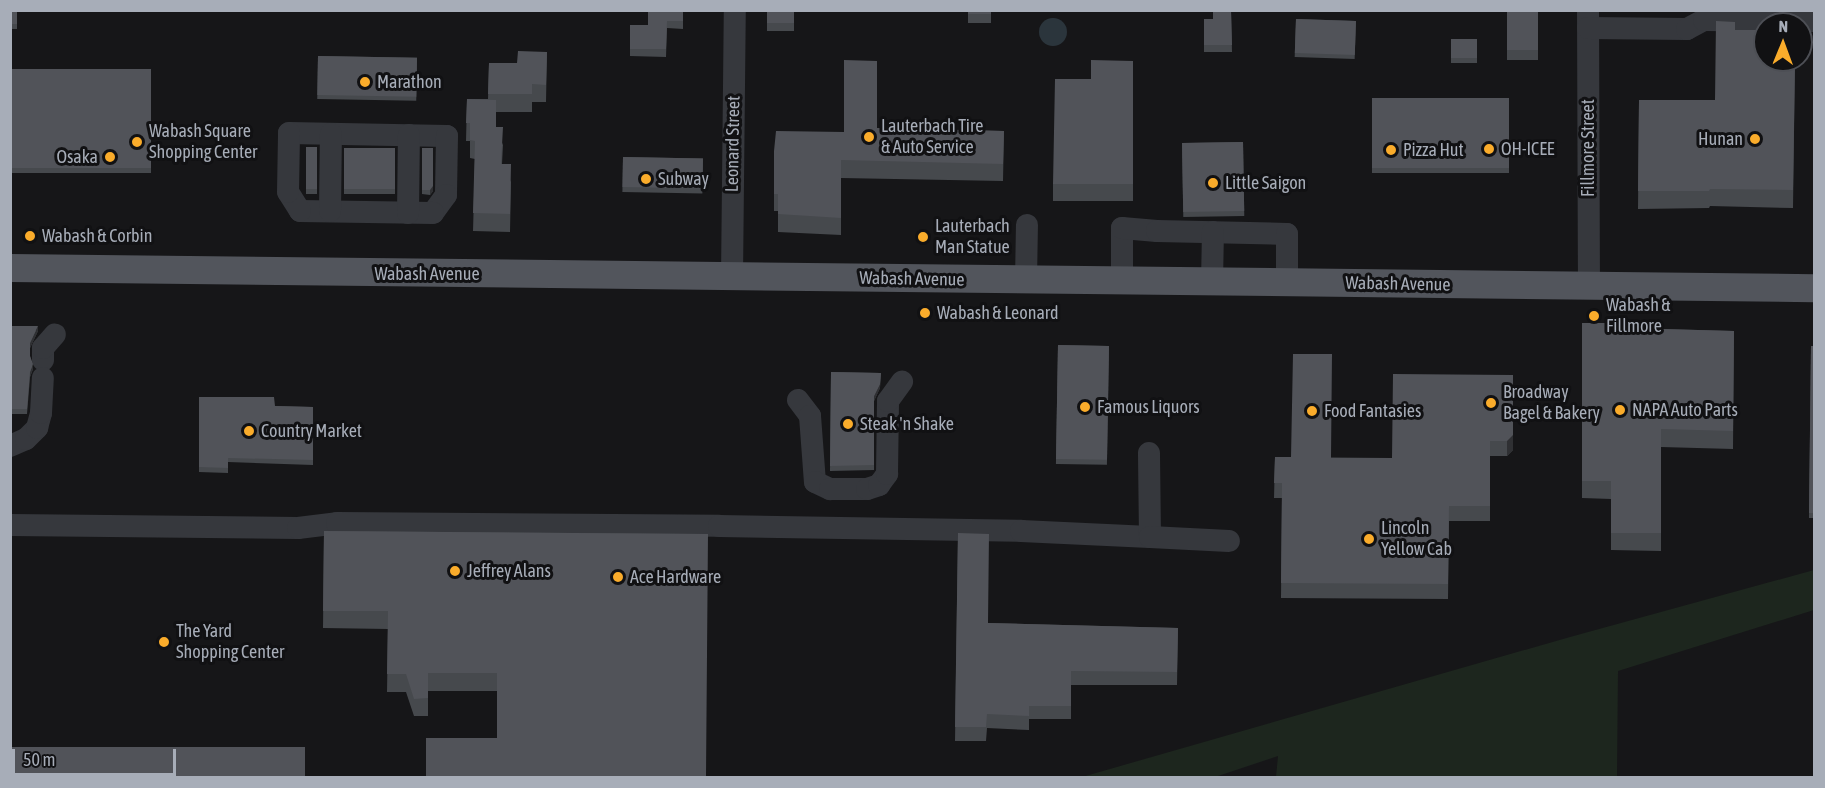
<!DOCTYPE html>
<style>
body{margin:0}
#map{position:relative;width:1825px;height:788px;overflow:hidden;background:#161618;font-family:"Asap Condensed",sans-serif}
div>[style]{position:absolute}
[style*='--x']{left:calc(var(--x)*1px);top:calc(var(--y)*1px);width:calc(var(--w)*1px);rotate:calc(var(--a)*1deg)}
.green>*{inset:0;background:#1d261e}
.water>*{inset:0;background:#2b353c}
.round{border-radius:50%}
.minor>*{height:22px;margin:-11px;padding:0 11px;transform-origin:11px;border-radius:11px;background:#36383d}
.major>*{height:28px;margin:-14px;padding:0 14px;transform-origin:14px;border-radius:14px;background:#52555c}
.wall>*{inset:0;background:#46494d;transform-origin:0 0}
.shaded-wall>*{inset:0;background:#2f3033}
.building>*{inset:0;background:#515359;transform-origin:0 0}
.dots>*{width:16px;height:16px;translate:-50% -50%;box-sizing:border-box;border:3px solid #111113;border-radius:50%}
span{translate:-50% -50%;white-space:nowrap;text-align:center;line-height:1.15;-webkit-text-stroke:6px #111113;paint-order:stroke}
.poi-label{font-size:18px;color:#a7adb8}
.left{translate:0 -50%;text-align:left}
.right{translate:-100% -50%;text-align:right}
.street-label{font-size:18px;color:#a7adb8}
.frame{position:absolute;inset:0;border:12px solid #a7adb8;pointer-events:none}
.north{position:absolute;left:1753px;top:12px;width:60px;height:60px;box-sizing:border-box;background:#111113;border:2px solid #4d4f55;border-radius:50%;rotate:1deg;font-size:16px;font-weight:700;line-height:24px;text-align:center;color:#a7adb8}
.north::after{content:'';display:block;margin:auto;width:21px;height:27px;background:#faac2b;clip-path:polygon(50% 0,100% 100%,50% 72%,0 100%)}
.scale{position:absolute;left:12px;top:749px;width:164px;height:27px;box-sizing:border-box;border:3px solid #a7adb8;border-top:0;padding-left:8px;font-size:18px;line-height:21px;white-space:nowrap;color:#a7adb8;-webkit-text-stroke:4px #111113;paint-order:stroke}
</style>
<div id="map">
<div class="green">
<div style="clip-path:polygon(1814px 570px,1814px 610px,1618px 671px,1617px 777px,1276px 777px,1278px 756px,1215px 777px,1082px 777px,1570px 637px)"></div>
</div>
<div class="water">
<div class="round" style="left:1039px;top:18px;width:28px;height:28px"></div>
</div>
<div class="minor">
<div style="--x:1588;--y:10;--w:276;--a:89.8"></div>
<div style="--x:1588;--y:28;--w:99;--a:0.6"></div>
<div style="--x:1687;--y:29;--w:19;--a:-28"></div>
<div style="--x:1704;--y:20;--w:110;--a:0.5"></div>
<div style="--x:289;--y:133;--w:158;--a:1.1"></div>
<div style="--x:447;--y:136;--w:59;--a:91"></div>
<div style="--x:446;--y:195;--w:22;--a:126"></div>
<div style="--x:433;--y:213;--w:133;--a:-179.1"></div>
<div style="--x:300;--y:211;--w:22;--a:-122"></div>
<div style="--x:288;--y:192;--w:59;--a:-89"></div>
<div style="--x:330;--y:211;--w:77;--a:-89.3"></div>
<div style="--x:408;--y:213;--w:78;--a:-89.3"></div>
<div style="--x:732;--y:277;--w:267;--a:-89.4"></div>
<div style="--x:1026;--y:280;--w:55;--a:-89"></div>
<div style="--x:1122;--y:281;--w:53;--a:-90"></div>
<div style="--x:1122;--y:228;--w:35;--a:5"></div>
<div style="--x:1157;--y:231;--w:130;--a:1.3"></div>
<div style="--x:1287;--y:234;--w:49;--a:90"></div>
<div style="--x:1212;--y:282;--w:50;--a:-88.9"></div>
<div style="--x:43;--y:360;--w:12;--a:-90"></div>
<div style="--x:43;--y:348;--w:18;--a:-49"></div>
<div style="--x:798;--y:400;--w:20;--a:53"></div>
<div style="--x:810;--y:416;--w:66;--a:85.7"></div>
<div style="--x:815;--y:482;--w:17;--a:25"></div>
<div style="--x:830;--y:489;--w:37;--a:0"></div>
<div style="--x:867;--y:489;--w:13;--a:-18"></div>
<div style="--x:879;--y:485;--w:14;--a:-54"></div>
<div style="--x:887;--y:474;--w:73;--a:-89.2"></div>
<div style="--x:888;--y:401;--w:24;--a:-54"></div>
<div style="--x:10;--y:446;--w:17;--a:-24"></div>
<div style="--x:26;--y:439;--w:16;--a:-45"></div>
<div style="--x:37;--y:428;--w:16;--a:-75"></div>
<div style="--x:41;--y:413;--w:35;--a:-87"></div>
<div style="--x:10;--y:525;--w:288;--a:0.6"></div>
<div style="--x:298;--y:528;--w:39;--a:-7"></div>
<div style="--x:337;--y:523;--w:382;--a:0.4"></div>
<div style="--x:719;--y:526;--w:302;--a:0.9"></div>
<div style="--x:1021;--y:531;--w:129;--a:2.7"></div>
<div style="--x:1150;--y:537;--w:84;--a:-90.7"></div>
<div style="--x:1150;--y:537;--w:79;--a:2.9"></div>
</div>
<div class="major">
<div style="--x:10;--y:268;--w:1804;--a:0.64"></div>
</div>
<div class="wall">
<div style="left:10px;top:10px;width:7px;height:19px"></div>
<div style="clip-path:polygon(683px 10px,683px 29px,667px 28px,666px 57px,630px 56px,630px 25px,648px 25px)"></div>
<div style="left:767px;top:10px;width:27px;height:21px"></div>
<div style="left:968px;top:10px;width:23px;height:13px"></div>
<div style="clip-path:polygon(1231px 10px,1232px 52px,1204px 52px,1204px 19px,1213px 19px)"></div>
<div style="left:1507px;top:10px;width:31px;height:50px"></div>
<div style="left:1296px;top:19px;width:60px;height:38px;rotate:2deg"></div>
<div style="clip-path:polygon(1735px 30px,1795px 60px,1793px 208px,1710px 206px,1709px 208px,1638px 209px,1639px 100px,1715px 100px)"></div>
<div style="left:1451px;top:39px;width:26px;height:24px"></div>
<div style="clip-path:polygon(547px 52px,546px 102px,532px 102px,532px 112px,496px 112px,496px 127px,503px 145px,502px 164px,511px 182px,510px 232px,473px 231px,475px 159px,470px 158px,470px 141px,466px 141px,467px 99px,488px 99px,489px 63px,517px 63px)"></div>
<div style="left:318px;top:56px;width:99px;height:43px;rotate:1deg"></div>
<div style="clip-path:polygon(1133px 61px,1133px 201px,1053px 201px,1053px 184px,1091px 79px)"></div>
<div style="left:10px;top:69px;width:141px;height:104px"></div>
<div style="left:1372px;top:98px;width:137px;height:75px"></div>
<div style="clip-path:polygon(877px 128px,1004px 131px,1003px 181px,841px 178px,841px 235px,778px 232px,778px 211px,774px 211px,774px 151px)"></div>
<div style="left:1243px;top:142px;width:74px;height:61px;rotate:89deg"></div>
<div style="left:306px;top:147px;width:11px;height:47px"></div>
<div style="left:344px;top:148px;width:51px;height:46px"></div>
<div style="clip-path:polygon(422px 148px,433px 191px,430px 195px,422px 194px)"></div>
<div style="left:623px;top:157px;width:80px;height:35px;rotate:1deg"></div>
<div style="clip-path:polygon(1582px 323px,1662px 329px,1734px 331px,1733px 449px,1661px 447px,1661px 551px,1611px 550px,1611px 499px,1582px 498px)"></div>
<div style="clip-path:polygon(10px 326px,38px 331px,30px 348px,30px 356px,33px 369px,30px 377px,27px 414px,10px 414px)"></div>
<div style="left:1058px;top:345px;width:51px;height:119px;rotate:1deg"></div>
<div style="clip-path:polygon(1811px 346px,1815px 346px,1815px 518px,1809px 518px)"></div>
<div style="clip-path:polygon(831px 372px,881px 373px,880px 388px,874px 401px,874px 470px,830px 471px)"></div>
<div style="clip-path:polygon(1513px 375px,1513px 450px,1507px 456px,1490px 456px,1490px 521px,1449px 521px,1448px 599px,1281px 598px,1282px 498px,1274px 498px,1275px 457px,1392px 458px)"></div>
<div style="clip-path:polygon(199px 397px,275px 406px,313px 407px,313px 465px,228px 462px,228px 473px,199px 472px)"></div>
<div style="clip-path:polygon(324px 531px,708px 534px,497px 738px,497px 691px,428px 691px,428px 716px,414px 716px,406px 692px,387px 692px,388px 629px,323px 628px)"></div>
<div style="clip-path:polygon(958px 533px,988px 623px,1178px 628px,1177px 685px,1071px 685px,1071px 719px,1029px 719px,1029px 730px,987px 728px,986px 741px,955px 741px)"></div>
</div>
<div class="shaded-wall">
<div style="clip-path:polygon(433px 148px,433px 191px,430px 195px,430px 190px)"></div>
<div style="clip-path:polygon(38px 326px,38px 331px,30px 348px,30px 343px)"></div>
<div style="clip-path:polygon(33px 364px,33px 369px,30px 377px,27px 414px,30px 372px)"></div>
<div style="clip-path:polygon(1513px 375px,1513px 450px,1507px 456px,1507px 441px)"></div>
<div style="clip-path:polygon(880px 384px,880px 388px,874px 401px,874px 470px,874px 396px)"></div>
</div>
<div class="building">
<div style="left:10px;top:10px;width:7px;height:14px"></div>
<div style="clip-path:polygon(648px 10px,683px 10px,683px 21px,667px 21px,666px 49px,630px 49px,630px 25px,648px 25px)"></div>
<div style="left:767px;top:10px;width:27px;height:13px"></div>
<div style="left:968px;top:10px;width:23px;height:4px"></div>
<div style="clip-path:polygon(1213px 10px,1231px 10px,1232px 45px,1204px 45px,1204px 19px,1213px 19px)"></div>
<div style="left:1507px;top:10px;width:31px;height:40px"></div>
<div style="left:1296px;top:19px;width:60px;height:34px;rotate:2deg"></div>
<div style="clip-path:polygon(1716px 21px,1735px 22px,1735px 30px,1765px 30px,1765px 60px,1795px 60px,1793px 190px,1710px 189px,1709px 191px,1638px 191px,1639px 100px,1715px 100px)"></div>
<div style="left:1451px;top:39px;width:26px;height:19px"></div>
<div style="clip-path:polygon(518px 51px,547px 52px,546px 85px,532px 84px,532px 94px,488px 94px,489px 63px,517px 63px)"></div>
<div style="left:318px;top:56px;width:99px;height:39px;rotate:1deg"></div>
<div style="clip-path:polygon(844px 60px,877px 61px,877px 128px,1004px 131px,1003px 164px,841px 160px,841px 218px,778px 214px,778px 194px,774px 194px,774px 151px,776px 131px,844px 132px)"></div>
<div style="clip-path:polygon(1091px 60px,1133px 61px,1133px 184px,1053px 184px,1055px 79px,1091px 79px)"></div>
<div style="left:10px;top:69px;width:141px;height:99px"></div>
<div style="left:1372px;top:98px;width:137px;height:70px"></div>
<div style="clip-path:polygon(467px 99px,496px 100px,496px 127px,503px 127px,501px 164px,511px 164px,510px 214px,473px 213px,475px 141px,470px 140px,470px 123px,466px 123px)"></div>
<div style="left:1243px;top:142px;width:69px;height:61px;rotate:89deg"></div>
<div style="left:306px;top:147px;width:11px;height:42px"></div>
<div style="left:344px;top:148px;width:51px;height:41px"></div>
<div style="clip-path:polygon(422px 148px,433px 148px,433px 186px,430px 190px,422px 190px)"></div>
<div style="left:623px;top:157px;width:80px;height:30px;rotate:1deg"></div>
<div style="clip-path:polygon(1582px 323px,1662px 323px,1662px 329px,1734px 331px,1733px 431px,1661px 429px,1661px 533px,1611px 533px,1611px 481px,1582px 481px)"></div>
<div style="clip-path:polygon(10px 326px,38px 326px,30px 343px,30px 356px,33px 364px,30px 372px,27px 409px,10px 409px)"></div>
<div style="left:1058px;top:345px;width:51px;height:114px;rotate:1deg"></div>
<div style="clip-path:polygon(1811px 346px,1815px 346px,1815px 513px,1809px 513px)"></div>
<div style="clip-path:polygon(1293px 354px,1332px 354px,1331px 458px,1392px 458px,1393px 374px,1513px 375px,1513px 435px,1507px 441px,1490px 441px,1490px 506px,1449px 506px,1448px 584px,1281px 583px,1282px 483px,1274px 483px,1275px 457px,1291px 457px)"></div>
<div style="clip-path:polygon(831px 372px,881px 373px,880px 384px,874px 396px,874px 465px,830px 466px)"></div>
<div style="clip-path:polygon(199px 397px,274px 397px,275px 406px,313px 407px,313px 460px,228px 458px,228px 468px,199px 467px)"></div>
<div style="clip-path:polygon(324px 531px,708px 534px,706px 777px,426px 777px,426px 738px,497px 738px,497px 673px,428px 673px,428px 698px,414px 699px,406px 674px,387px 674px,388px 611px,323px 611px)"></div>
<div style="clip-path:polygon(958px 533px,989px 534px,988px 623px,1178px 628px,1177px 672px,1071px 671px,1071px 706px,1029px 706px,1029px 716px,987px 714px,986px 727px,955px 727px)"></div>
<div style="left:10px;top:747px;width:295px;height:30px"></div>
</div>
<div class="dots">
<div style="left:365px;top:82px;background:#faac2b"></div>
<div style="left:869px;top:137px;background:#faac2b"></div>
<div style="left:1755px;top:139px;background:#faac2b"></div>
<div style="left:137px;top:142px;background:#faac2b"></div>
<div style="left:1489px;top:149px;background:#faac2b"></div>
<div style="left:1391px;top:150px;background:#faac2b"></div>
<div style="left:110px;top:157px;background:#faac2b"></div>
<div style="left:646px;top:179px;background:#faac2b"></div>
<div style="left:1213px;top:183px;background:#faac2b"></div>
<div style="left:30px;top:236px;background:#faac2b"></div>
<div style="left:923px;top:237px;background:#faac2b"></div>
<div style="left:925px;top:313px;background:#faac2b"></div>
<div style="left:1594px;top:316px;background:#faac2b"></div>
<div style="left:1491px;top:403px;background:#faac2b"></div>
<div style="left:1085px;top:407px;background:#faac2b"></div>
<div style="left:1620px;top:410px;background:#faac2b"></div>
<div style="left:1312px;top:411px;background:#faac2b"></div>
<div style="left:848px;top:424px;background:#faac2b"></div>
<div style="left:249px;top:431px;background:#faac2b"></div>
<div style="left:1369px;top:539px;background:#faac2b"></div>
<div style="left:455px;top:571px;background:#faac2b"></div>
<div style="left:618px;top:577px;background:#faac2b"></div>
<div style="left:164px;top:642px;background:#faac2b"></div>
</div>
<div class="poi-label">
<span class="left" style="left:377px;top:82px">Marathon</span>
<span class="left" style="left:881px;top:137px">Lauterbach Tire<br>&amp; Auto Service</span>
<span class="left" style="left:149px;top:142px">Wabash Square<br>Shopping Center</span>
<span class="right" style="left:1743px;top:139px">Hunan</span>
<span class="left" style="left:1501px;top:149px">OH-ICEE</span>
<span class="left" style="left:1403px;top:150px">Pizza Hut</span>
<span class="right" style="left:98px;top:157px">Osaka</span>
<span class="left" style="left:658px;top:179px">Subway</span>
<span class="left" style="left:1225px;top:183px">Little Saigon</span>
<span class="left" style="left:935px;top:237px">Lauterbach<br>Man Statue</span>
<span class="left" style="left:42px;top:236px">Wabash &amp; Corbin</span>
<span class="left" style="left:1606px;top:316px">Wabash &amp;<br>Fillmore</span>
<span class="left" style="left:937px;top:313px">Wabash &amp; Leonard</span>
<span class="left" style="left:1503px;top:403px">Broadway<br>Bagel &amp; Bakery</span>
<span class="left" style="left:1097px;top:407px">Famous Liquors</span>
<span class="left" style="left:1632px;top:410px">NAPA Auto Parts</span>
<span class="left" style="left:1324px;top:411px">Food Fantasies</span>
<span class="left" style="left:860px;top:424px">Steak 'n Shake</span>
<span class="left" style="left:261px;top:431px">Country Market</span>
<span class="left" style="left:1381px;top:539px">Lincoln<br>Yellow Cab</span>
<span class="left" style="left:467px;top:571px">Jeffrey Alans</span>
<span class="left" style="left:630px;top:577px">Ace Hardware</span>
<span class="left" style="left:176px;top:642px">The Yard<br>Shopping Center</span>
</div>
<div class="street-label">
<span style="left:733px;top:144px;rotate:-89deg">Leonard Street</span>
<span style="left:1588px;top:148px;rotate:-90deg">Fillmore Street</span>
<span style="left:427px;top:274px">Wabash Avenue</span>
<span style="left:912px;top:279px;rotate:1deg">Wabash Avenue</span>
<span style="left:1398px;top:284px;rotate:1deg">Wabash Avenue</span>
</div>
<div class="frame"></div>
<div class="north">N</div>
<div class="scale">50 m</div>
</div>
